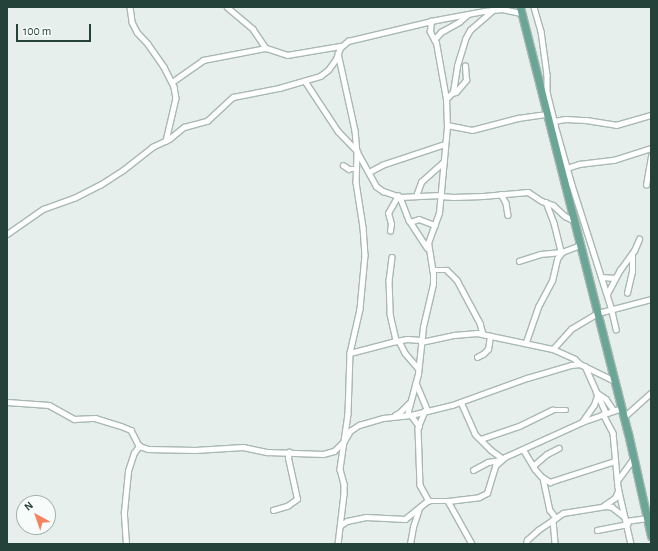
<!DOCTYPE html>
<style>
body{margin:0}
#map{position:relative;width:658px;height:551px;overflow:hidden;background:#e6efeb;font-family:"Alegreya Sans",sans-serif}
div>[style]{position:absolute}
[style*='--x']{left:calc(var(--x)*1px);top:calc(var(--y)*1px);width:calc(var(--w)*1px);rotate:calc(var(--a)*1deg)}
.roads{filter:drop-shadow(1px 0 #a8b8b2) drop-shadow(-1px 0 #a8b8b2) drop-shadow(0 1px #a8b8b2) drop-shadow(0 -1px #a8b8b2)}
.minor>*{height:4.5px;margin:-2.25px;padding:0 2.25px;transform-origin:2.25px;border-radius:2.25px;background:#fff}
.primary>*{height:7px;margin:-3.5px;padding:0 3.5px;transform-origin:3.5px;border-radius:3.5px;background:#6aa596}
span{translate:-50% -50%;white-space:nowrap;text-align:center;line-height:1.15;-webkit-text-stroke:3px #f7fbf9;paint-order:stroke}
.frame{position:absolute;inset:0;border:8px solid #24423a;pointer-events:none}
.north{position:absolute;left:16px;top:495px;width:40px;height:40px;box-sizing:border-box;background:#f7fbf9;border:1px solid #a3b1ad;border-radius:50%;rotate:320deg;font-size:11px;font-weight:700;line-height:16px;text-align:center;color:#24423a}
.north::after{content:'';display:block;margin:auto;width:14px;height:18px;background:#f4845f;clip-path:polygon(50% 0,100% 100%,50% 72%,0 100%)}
.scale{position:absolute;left:16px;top:24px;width:75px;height:18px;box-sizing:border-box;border:2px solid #24423a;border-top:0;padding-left:5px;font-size:12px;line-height:14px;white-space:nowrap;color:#24423a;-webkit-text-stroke:3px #f7fbf9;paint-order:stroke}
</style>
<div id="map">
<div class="roads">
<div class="minor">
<div style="--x:130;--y:7;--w:15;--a:82"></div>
<div style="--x:132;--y:22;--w:11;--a:63"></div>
<div style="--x:137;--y:32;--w:16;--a:47"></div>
<div style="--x:148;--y:44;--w:28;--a:55"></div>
<div style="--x:164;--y:67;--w:22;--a:63"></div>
<div style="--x:174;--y:87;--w:11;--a:80"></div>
<div style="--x:176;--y:98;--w:44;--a:103.1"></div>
<div style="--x:227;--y:7;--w:34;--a:40"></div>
<div style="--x:253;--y:29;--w:23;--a:56"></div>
<div style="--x:534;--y:7;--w:25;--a:74"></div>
<div style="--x:541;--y:31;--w:44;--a:82.2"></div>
<div style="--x:547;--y:75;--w:17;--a:90"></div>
<div style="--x:547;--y:92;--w:34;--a:76"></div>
<div style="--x:555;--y:125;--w:62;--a:74.2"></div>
<div style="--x:572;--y:185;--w:128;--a:72.3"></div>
<div style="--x:611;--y:307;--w:23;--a:77"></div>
<div style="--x:434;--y:40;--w:11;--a:-49"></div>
<div style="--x:441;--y:32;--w:21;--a:-29"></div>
<div style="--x:459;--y:22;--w:11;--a:-41"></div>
<div style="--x:338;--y:53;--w:79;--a:77.6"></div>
<div style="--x:355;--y:130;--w:25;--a:85"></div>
<div style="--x:357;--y:155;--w:27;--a:92"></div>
<div style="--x:356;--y:182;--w:46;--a:81.2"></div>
<div style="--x:363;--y:227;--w:28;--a:86"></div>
<div style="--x:365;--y:255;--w:54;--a:95.3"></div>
<div style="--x:360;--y:309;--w:45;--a:102.8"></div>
<div style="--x:350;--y:353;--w:61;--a:91.9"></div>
<div style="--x:348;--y:414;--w:56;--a:98.3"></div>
<div style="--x:340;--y:469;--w:16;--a:75"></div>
<div style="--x:344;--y:484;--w:10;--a:90"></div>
<div style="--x:344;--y:494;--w:50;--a:96.8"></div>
<div style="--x:305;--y:81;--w:60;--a:56.6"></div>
<div style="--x:338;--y:131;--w:28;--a:46"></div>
<div style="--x:172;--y:82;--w:38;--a:-35"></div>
<div style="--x:203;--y:60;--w:64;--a:-10.8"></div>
<div style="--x:266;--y:48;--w:22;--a:18"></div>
<div style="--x:287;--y:55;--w:55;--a:-9.5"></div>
<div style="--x:452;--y:93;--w:4;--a:-14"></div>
<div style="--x:456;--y:92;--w:16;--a:-50"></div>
<div style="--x:466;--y:80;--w:14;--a:-94"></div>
<div style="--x:446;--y:99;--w:10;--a:-45"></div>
<div style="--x:453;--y:92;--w:26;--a:-81"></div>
<div style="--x:457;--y:66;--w:28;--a:-73"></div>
<div style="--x:465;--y:39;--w:10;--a:-61"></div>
<div style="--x:470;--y:30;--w:29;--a:-41"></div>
<div style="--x:554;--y:121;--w:11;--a:-10"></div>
<div style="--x:565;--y:119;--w:21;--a:3"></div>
<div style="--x:586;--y:120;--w:30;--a:9"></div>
<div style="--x:616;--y:125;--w:36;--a:-16"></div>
<div style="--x:447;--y:125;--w:25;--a:11"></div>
<div style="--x:472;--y:130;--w:48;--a:-14.6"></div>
<div style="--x:518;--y:118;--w:29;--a:-8"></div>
<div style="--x:358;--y:153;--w:38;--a:61"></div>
<div style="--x:376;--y:186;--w:9;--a:36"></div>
<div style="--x:383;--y:191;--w:18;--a:19"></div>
<div style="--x:400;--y:197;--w:40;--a:-2.9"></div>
<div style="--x:343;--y:165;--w:7;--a:34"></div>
<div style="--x:349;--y:169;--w:7;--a:0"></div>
<div style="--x:567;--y:168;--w:13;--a:-18"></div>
<div style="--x:579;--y:164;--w:35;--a:-7"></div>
<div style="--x:614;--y:160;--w:39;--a:-18"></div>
<div style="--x:369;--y:172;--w:15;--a:-28"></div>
<div style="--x:382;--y:165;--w:66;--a:-18.4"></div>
<div style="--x:646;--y:185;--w:29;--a:-80"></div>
<div style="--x:501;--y:194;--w:10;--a:61"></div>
<div style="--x:506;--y:203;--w:12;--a:81"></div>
<div style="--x:416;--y:196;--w:15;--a:-70"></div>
<div style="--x:421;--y:182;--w:30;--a:-42"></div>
<div style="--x:440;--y:196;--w:13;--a:4"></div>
<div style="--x:453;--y:197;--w:30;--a:-2"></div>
<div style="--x:483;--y:196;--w:45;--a:-5.1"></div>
<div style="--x:528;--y:192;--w:17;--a:33"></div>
<div style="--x:542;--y:201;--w:12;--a:20"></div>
<div style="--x:553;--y:205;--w:16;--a:43"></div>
<div style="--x:565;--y:216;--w:9;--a:27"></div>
<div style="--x:400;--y:197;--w:25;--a:69"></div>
<div style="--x:409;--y:220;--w:33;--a:57"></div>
<div style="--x:546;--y:202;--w:22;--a:69"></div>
<div style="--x:554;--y:223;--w:30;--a:76"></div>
<div style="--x:410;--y:222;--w:9;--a:-18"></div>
<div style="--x:419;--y:219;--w:17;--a:21"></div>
<div style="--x:390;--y:231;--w:7;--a:-82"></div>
<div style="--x:391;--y:224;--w:11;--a:-105"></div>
<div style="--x:388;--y:213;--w:20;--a:-60"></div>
<div style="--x:7;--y:234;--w:44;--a:-34.8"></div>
<div style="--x:43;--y:209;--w:33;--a:-20"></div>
<div style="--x:74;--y:198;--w:29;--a:-27"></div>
<div style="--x:100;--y:185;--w:27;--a:-33"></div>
<div style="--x:123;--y:170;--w:37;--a:-38"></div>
<div style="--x:152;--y:147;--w:19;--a:-25"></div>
<div style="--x:169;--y:139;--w:19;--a:-39"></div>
<div style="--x:184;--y:127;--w:24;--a:-15"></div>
<div style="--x:207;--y:121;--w:35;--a:-43"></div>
<div style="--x:233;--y:97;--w:47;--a:-11.1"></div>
<div style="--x:279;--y:88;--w:43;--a:-16.3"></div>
<div style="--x:320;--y:76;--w:10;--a:-37"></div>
<div style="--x:328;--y:70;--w:14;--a:-54"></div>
<div style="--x:336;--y:59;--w:12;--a:-70"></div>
<div style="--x:340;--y:48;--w:11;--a:-41"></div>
<div style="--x:348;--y:41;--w:90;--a:-13.4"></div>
<div style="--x:436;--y:20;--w:49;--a:-10.6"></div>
<div style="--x:484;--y:11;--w:18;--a:-6"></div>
<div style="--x:502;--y:9;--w:19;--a:12"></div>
<div style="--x:392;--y:257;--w:23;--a:97"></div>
<div style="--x:389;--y:280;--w:34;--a:88"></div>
<div style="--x:390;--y:314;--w:28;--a:77"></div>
<div style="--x:519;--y:261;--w:22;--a:-18"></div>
<div style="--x:540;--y:254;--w:22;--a:-5"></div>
<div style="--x:432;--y:270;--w:15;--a:0"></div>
<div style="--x:447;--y:270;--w:14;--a:45"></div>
<div style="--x:457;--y:280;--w:49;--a:61.9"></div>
<div style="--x:480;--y:323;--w:11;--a:75"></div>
<div style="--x:601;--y:277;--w:14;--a:4"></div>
<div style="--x:627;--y:293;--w:22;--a:-77"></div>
<div style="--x:632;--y:272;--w:18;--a:-90"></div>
<div style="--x:607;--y:294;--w:27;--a:-62"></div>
<div style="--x:620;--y:270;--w:24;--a:-54"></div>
<div style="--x:634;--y:251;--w:13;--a:-67"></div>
<div style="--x:399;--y:341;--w:13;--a:63"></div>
<div style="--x:405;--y:353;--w:20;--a:49"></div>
<div style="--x:421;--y:342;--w:34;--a:-12"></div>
<div style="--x:454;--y:335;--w:23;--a:-5"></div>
<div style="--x:477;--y:333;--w:78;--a:11.9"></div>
<div style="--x:553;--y:349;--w:24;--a:24"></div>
<div style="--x:575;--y:359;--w:7;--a:45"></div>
<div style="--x:526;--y:342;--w:37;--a:-71"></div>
<div style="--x:538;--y:307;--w:30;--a:-62"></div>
<div style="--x:552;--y:281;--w:23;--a:-77"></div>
<div style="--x:557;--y:259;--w:9;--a:-54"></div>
<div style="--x:562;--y:252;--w:19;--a:-21"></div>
<div style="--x:553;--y:349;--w:27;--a:-48"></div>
<div style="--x:571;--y:329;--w:31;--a:-31"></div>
<div style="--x:598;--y:313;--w:55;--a:-14.8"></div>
<div style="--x:350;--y:353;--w:48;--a:-14.6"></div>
<div style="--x:396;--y:341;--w:11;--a:-10"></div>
<div style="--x:407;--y:339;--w:14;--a:4"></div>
<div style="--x:477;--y:357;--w:7;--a:-27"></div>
<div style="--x:483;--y:354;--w:7;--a:-45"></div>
<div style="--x:488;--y:349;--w:13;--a:-81"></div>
<div style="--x:585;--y:366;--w:51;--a:65.9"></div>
<div style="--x:416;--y:383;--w:30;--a:67"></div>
<div style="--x:596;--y:392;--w:12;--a:35"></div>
<div style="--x:606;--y:399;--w:14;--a:56"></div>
<div style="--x:7;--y:402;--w:42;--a:4.1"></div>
<div style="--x:49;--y:405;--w:29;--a:29"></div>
<div style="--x:74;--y:419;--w:21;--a:-3"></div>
<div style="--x:95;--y:418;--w:27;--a:17"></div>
<div style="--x:121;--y:426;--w:11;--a:22"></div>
<div style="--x:131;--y:430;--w:18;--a:63"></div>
<div style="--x:139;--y:446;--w:9;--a:18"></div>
<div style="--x:148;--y:449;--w:47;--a:1.2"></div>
<div style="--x:195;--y:450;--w:48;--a:-3.6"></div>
<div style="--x:243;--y:447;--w:25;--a:12"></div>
<div style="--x:267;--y:452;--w:56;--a:2"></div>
<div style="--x:323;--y:454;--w:11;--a:-15"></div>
<div style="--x:334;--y:451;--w:14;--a:-45"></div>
<div style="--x:344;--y:441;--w:12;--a:-59"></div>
<div style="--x:350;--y:431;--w:11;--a:-34"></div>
<div style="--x:359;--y:425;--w:25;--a:-16"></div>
<div style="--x:383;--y:418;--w:28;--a:-6"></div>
<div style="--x:411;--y:415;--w:42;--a:-13.7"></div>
<div style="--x:452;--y:405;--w:80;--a:-19.8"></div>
<div style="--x:527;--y:378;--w:46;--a:-16.5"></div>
<div style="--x:571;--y:365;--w:9;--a:-6"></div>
<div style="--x:580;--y:364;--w:39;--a:26"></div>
<div style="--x:461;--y:402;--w:35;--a:66"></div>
<div style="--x:475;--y:434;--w:23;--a:45"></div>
<div style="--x:491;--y:450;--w:14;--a:36"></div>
<div style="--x:425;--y:411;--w:18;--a:112"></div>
<div style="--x:418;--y:428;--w:57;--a:88"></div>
<div style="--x:420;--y:485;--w:18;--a:61"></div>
<div style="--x:603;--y:414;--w:21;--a:62"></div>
<div style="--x:613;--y:433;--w:54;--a:84.7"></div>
<div style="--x:618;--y:487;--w:58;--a:77.2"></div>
<div style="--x:395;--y:415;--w:4;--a:-27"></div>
<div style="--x:399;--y:413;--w:14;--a:-45"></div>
<div style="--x:407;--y:415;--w:42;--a:-75"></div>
<div style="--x:418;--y:374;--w:47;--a:-83.9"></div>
<div style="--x:423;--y:327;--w:44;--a:-76.9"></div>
<div style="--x:433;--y:284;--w:10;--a:-90"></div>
<div style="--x:433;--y:274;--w:31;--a:-99"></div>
<div style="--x:428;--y:243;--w:32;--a:-70"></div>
<div style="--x:439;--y:213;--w:86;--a:-84.7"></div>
<div style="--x:447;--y:127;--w:28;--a:-92"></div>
<div style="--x:446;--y:99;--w:57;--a:-100.1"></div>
<div style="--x:436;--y:43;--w:13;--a:-119"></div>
<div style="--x:430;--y:32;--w:11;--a:-85"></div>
<div style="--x:411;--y:415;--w:14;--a:54"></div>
<div style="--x:624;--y:417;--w:36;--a:-42"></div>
<div style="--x:582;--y:422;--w:21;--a:-55"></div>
<div style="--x:594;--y:405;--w:9;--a:-72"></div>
<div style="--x:481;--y:439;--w:40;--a:-18.9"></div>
<div style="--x:519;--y:426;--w:37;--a:-26"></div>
<div style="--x:552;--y:410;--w:14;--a:0"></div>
<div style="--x:523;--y:449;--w:23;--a:59"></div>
<div style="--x:535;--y:469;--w:9;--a:49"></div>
<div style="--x:541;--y:476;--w:11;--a:34"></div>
<div style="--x:550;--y:482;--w:68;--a:-17.9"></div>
<div style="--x:533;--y:466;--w:18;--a:-41"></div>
<div style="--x:547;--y:454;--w:13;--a:-27"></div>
<div style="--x:473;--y:470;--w:17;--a:-28"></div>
<div style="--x:488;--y:462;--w:12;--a:-9"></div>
<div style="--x:543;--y:478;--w:33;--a:78"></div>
<div style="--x:550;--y:510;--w:10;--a:53"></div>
<div style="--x:617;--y:481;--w:29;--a:-54"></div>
<div style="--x:448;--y:501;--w:49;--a:60.8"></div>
<div style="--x:603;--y:506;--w:14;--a:-34"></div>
<div style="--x:615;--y:498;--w:8;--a:-67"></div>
<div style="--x:273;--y:510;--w:15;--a:-16"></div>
<div style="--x:287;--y:506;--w:12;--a:-35"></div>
<div style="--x:297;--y:499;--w:42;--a:-102.4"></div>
<div style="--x:288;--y:458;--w:6;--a:-81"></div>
<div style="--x:553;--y:520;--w:24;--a:85"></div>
<div style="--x:626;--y:521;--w:21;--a:-8"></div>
<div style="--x:341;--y:525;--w:7;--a:-34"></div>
<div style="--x:347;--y:521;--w:19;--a:-12"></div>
<div style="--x:366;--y:517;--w:39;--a:3"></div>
<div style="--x:405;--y:519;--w:28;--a:-39"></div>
<div style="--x:427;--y:501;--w:21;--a:0"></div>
<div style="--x:448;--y:501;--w:31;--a:-7"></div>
<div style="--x:479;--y:497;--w:9;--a:-27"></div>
<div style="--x:487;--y:493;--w:28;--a:-73"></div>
<div style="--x:495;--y:466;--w:13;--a:-42"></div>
<div style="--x:505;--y:457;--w:85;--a:-24.4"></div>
<div style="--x:582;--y:422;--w:42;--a:-19.3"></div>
<div style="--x:597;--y:530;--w:31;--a:-11"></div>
<div style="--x:126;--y:544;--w:32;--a:-94"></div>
<div style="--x:124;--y:512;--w:41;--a:-84.4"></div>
<div style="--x:128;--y:471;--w:19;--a:-72"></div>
<div style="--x:134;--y:453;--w:9;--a:-54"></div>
<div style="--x:410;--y:544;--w:17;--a:-80"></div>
<div style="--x:413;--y:527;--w:19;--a:-72"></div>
<div style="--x:526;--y:544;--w:4;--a:-76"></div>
<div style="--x:527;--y:540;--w:15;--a:-42"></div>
<div style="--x:538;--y:530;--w:30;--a:-34"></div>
<div style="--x:563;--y:513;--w:45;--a:-9"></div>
<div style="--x:607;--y:506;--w:5;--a:11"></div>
<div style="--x:612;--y:507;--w:16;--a:38"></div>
</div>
<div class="primary">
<div style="--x:520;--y:7;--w:439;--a:75.8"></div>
<div style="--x:628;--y:433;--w:106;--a:77.4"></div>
</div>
</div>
<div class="frame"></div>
<div class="north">N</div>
<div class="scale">100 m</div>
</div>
